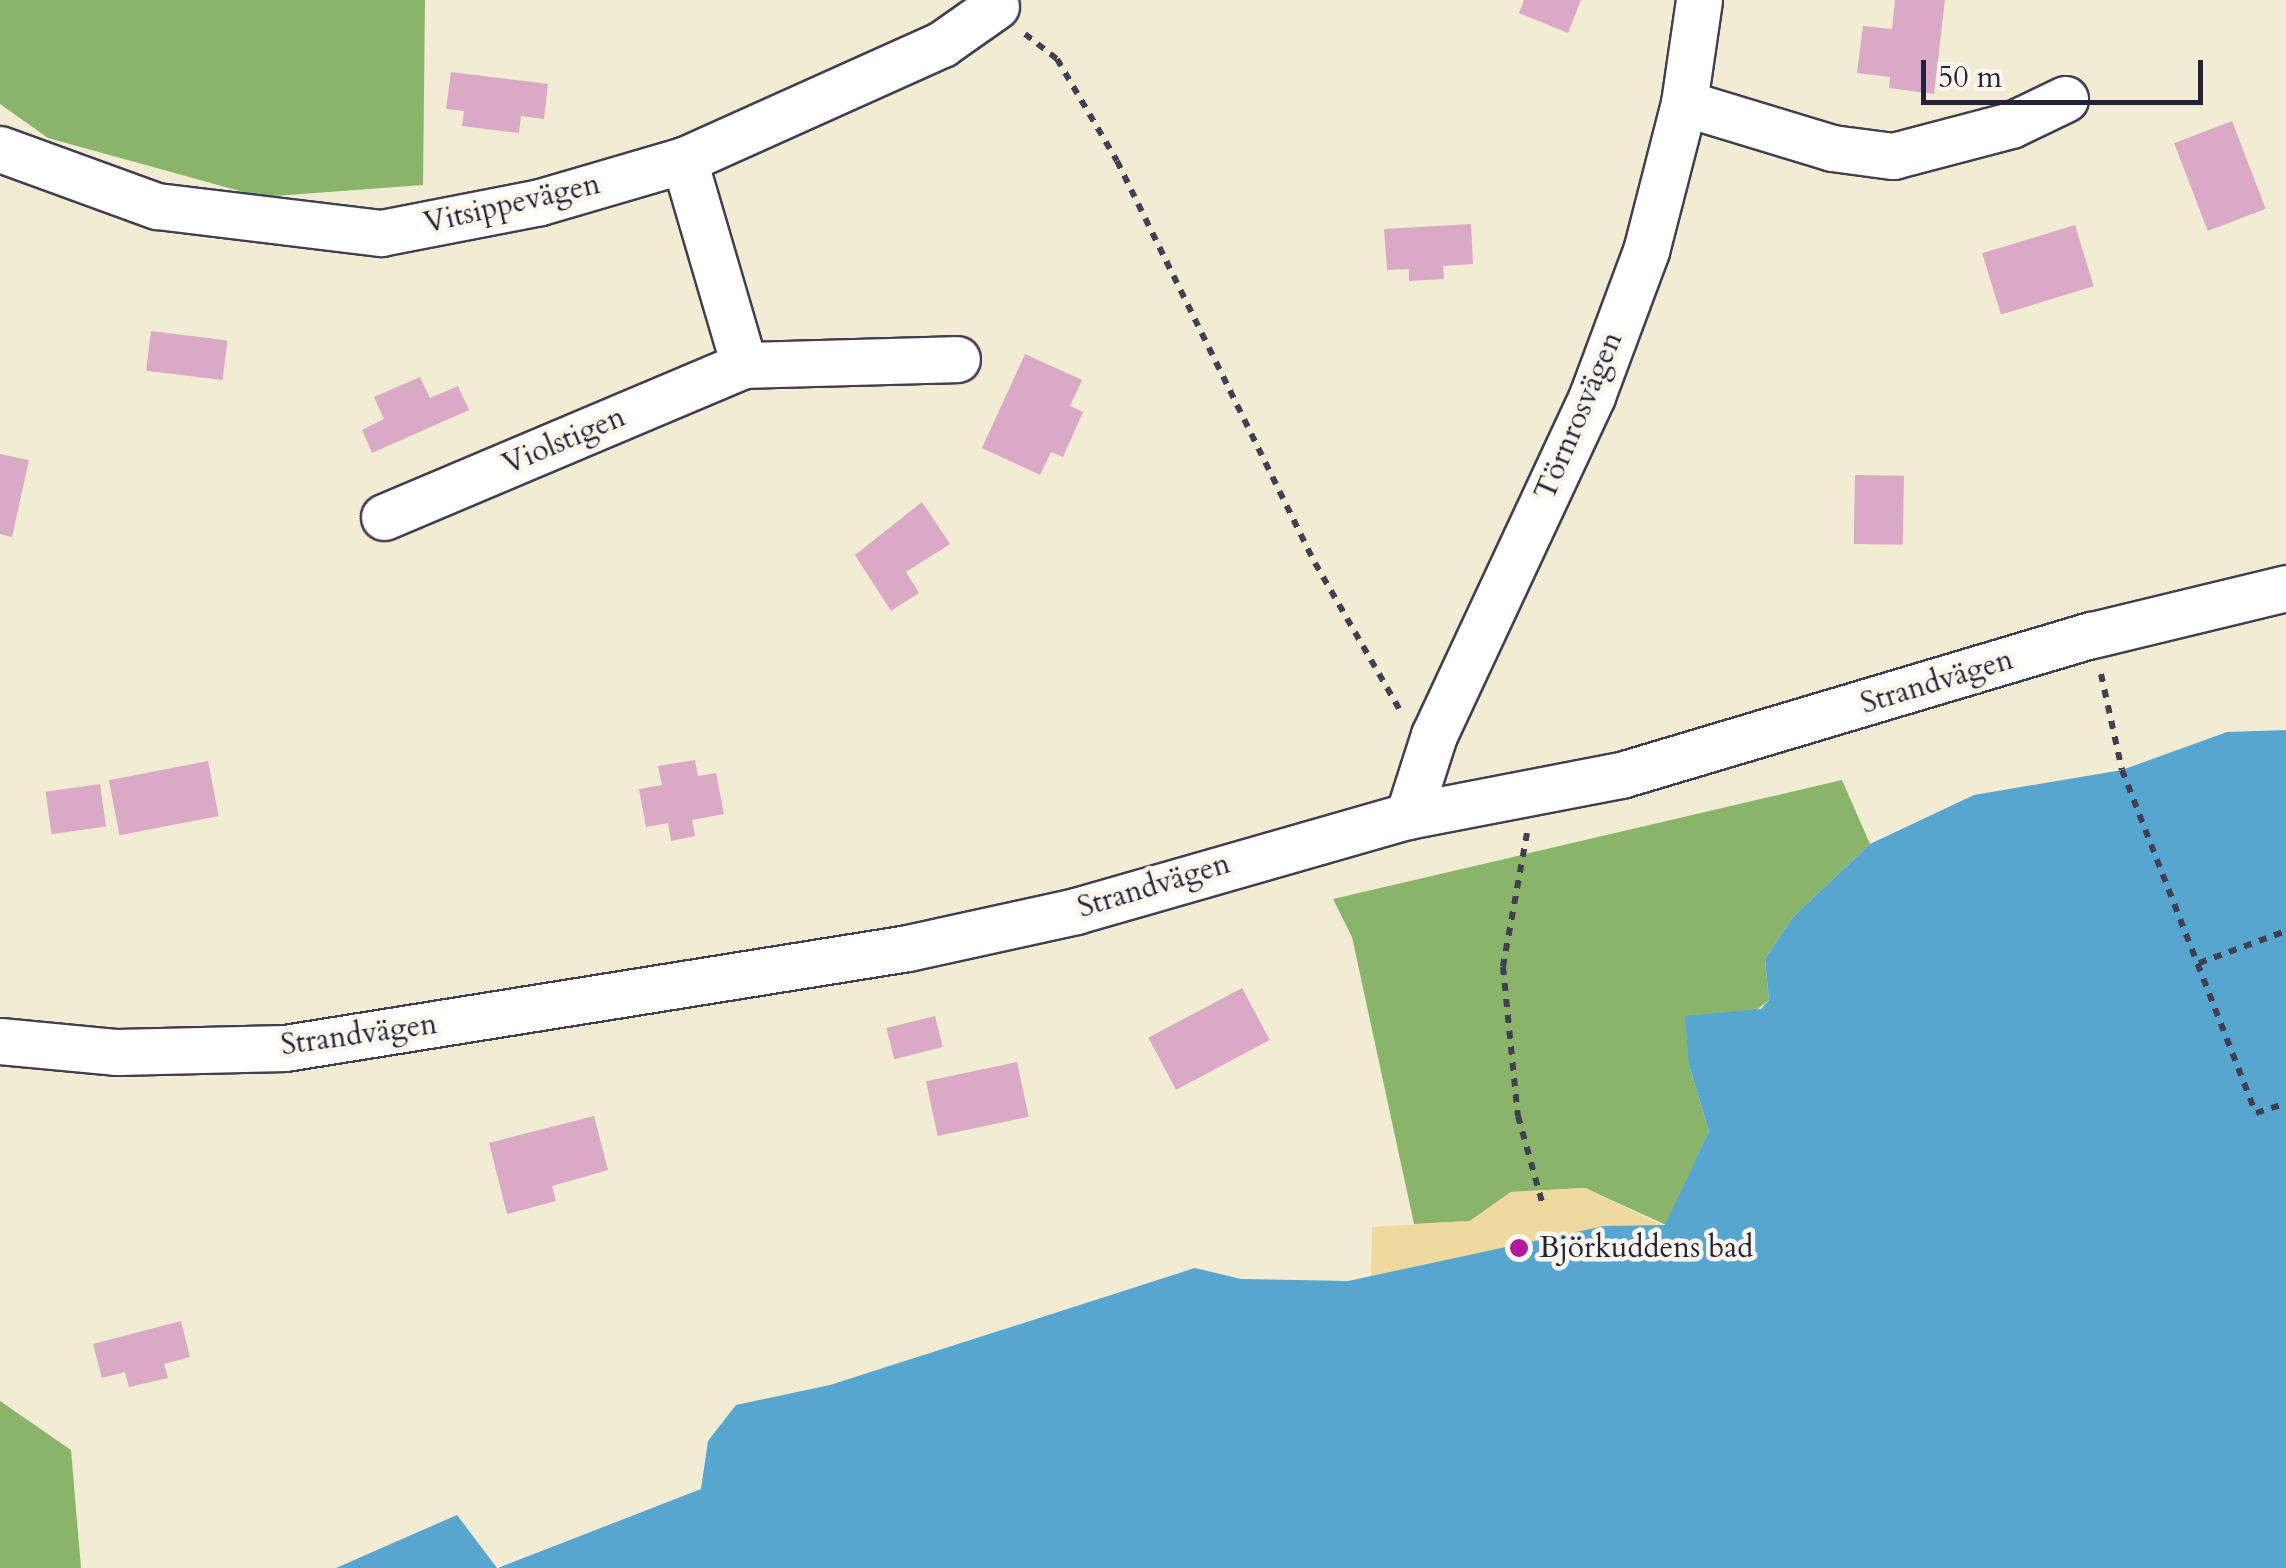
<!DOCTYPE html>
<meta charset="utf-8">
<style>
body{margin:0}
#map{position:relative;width:2286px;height:1568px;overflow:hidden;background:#f3ecd5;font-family:Cardo,serif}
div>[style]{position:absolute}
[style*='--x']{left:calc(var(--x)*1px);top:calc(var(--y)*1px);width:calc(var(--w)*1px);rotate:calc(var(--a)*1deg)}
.forest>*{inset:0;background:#8bb46b}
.sand>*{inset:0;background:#eeda9e}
.water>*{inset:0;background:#56a6d0}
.building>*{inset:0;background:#d9a9c6;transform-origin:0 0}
.path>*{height:6px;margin-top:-3px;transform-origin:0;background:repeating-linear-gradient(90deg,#414052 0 8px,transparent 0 16px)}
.roads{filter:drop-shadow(2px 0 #414052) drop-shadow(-2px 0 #414052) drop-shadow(0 2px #414052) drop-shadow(0 -2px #414052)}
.minor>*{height:45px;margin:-22.5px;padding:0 22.5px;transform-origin:22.5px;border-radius:22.5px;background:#fff}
.dots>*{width:28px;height:28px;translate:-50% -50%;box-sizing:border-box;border:5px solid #fbf7ec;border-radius:50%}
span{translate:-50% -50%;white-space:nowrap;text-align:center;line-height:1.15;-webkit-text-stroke:9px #fbf7ec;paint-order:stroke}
.street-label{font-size:30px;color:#22223b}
.poi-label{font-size:30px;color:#22223b}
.left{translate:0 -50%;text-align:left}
.scale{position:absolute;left:1921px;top:60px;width:282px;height:45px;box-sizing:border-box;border:5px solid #22223b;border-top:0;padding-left:12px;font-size:30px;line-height:35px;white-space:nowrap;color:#22223b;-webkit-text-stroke:8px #fbf7ec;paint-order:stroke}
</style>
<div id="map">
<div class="forest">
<div style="clip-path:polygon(0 0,425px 0,423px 185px,261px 197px,48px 138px,0 104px)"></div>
<div style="clip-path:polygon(1842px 780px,1870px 844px,1793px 917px,1765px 959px,1769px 1000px,1689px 1065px,1709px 1131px,1666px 1225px,1585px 1188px,1511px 1192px,1470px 1221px,1414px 1224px,1352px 937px,1333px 899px)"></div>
<div style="clip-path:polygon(0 1401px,71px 1450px,81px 1568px,0 1568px)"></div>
</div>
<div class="sand">
<div style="clip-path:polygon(1585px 1188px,1679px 1233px,1371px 1297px,1372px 1227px,1470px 1221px,1511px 1192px)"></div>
</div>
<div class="water">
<div style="clip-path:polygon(2286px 730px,2286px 1568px,498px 1568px,701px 1489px,708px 1441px,736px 1405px,830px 1385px,1195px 1268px,1241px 1279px,1348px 1281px,1604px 1226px,1665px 1225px,1709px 1131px,1689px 1065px,1685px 1016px,1761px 1009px,1769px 1000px,1765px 959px,1793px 917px,1870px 844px,1974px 795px,2122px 770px,2227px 732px)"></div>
<div style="clip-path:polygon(457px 1515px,497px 1568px,336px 1568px,377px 1550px)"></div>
</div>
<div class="building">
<div style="clip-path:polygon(1524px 0,1581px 0,1568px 33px,1519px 13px)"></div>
<div style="clip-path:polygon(1895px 0,1945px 0,1934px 94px,1889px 88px,1890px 77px,1857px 73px,1863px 26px,1892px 29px)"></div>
<div style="clip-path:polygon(451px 72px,548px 84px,544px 119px,521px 116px,519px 133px,462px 126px,464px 111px,446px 109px)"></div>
<div style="left:2232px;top:121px;width:94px;height:62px;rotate:69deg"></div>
<div style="clip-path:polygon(1471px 224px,1473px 264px,1443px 266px,1444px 279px,1409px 281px,1409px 269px,1387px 270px,1384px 229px)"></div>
<div style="left:2075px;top:225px;width:64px;height:97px;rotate:73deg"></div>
<div style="left:151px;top:331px;width:77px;height:40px;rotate:7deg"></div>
<div style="clip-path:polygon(1025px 354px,1082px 380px,1070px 406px,1083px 412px,1063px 457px,1051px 452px,1040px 475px,982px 448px)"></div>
<div style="clip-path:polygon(420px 377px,430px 398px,458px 386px,469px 410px,372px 453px,362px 430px,384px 419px,374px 397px)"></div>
<div style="clip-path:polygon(0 454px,29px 460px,12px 537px,0 534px)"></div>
<div style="left:1855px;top:475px;width:49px;height:69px;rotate:1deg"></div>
<div style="clip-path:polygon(922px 502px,950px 544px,906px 572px,919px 593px,891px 611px,855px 555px)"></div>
<div style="clip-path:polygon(695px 760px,698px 776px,716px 773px,724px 814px,692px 820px,695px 836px,671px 841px,668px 823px,646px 827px,639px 789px,662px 785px,658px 766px)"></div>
<div style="left:208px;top:761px;width:56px;height:101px;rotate:79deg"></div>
<div style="left:100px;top:784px;width:43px;height:55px;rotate:82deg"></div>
<div style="left:1242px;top:988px;width:59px;height:106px;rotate:62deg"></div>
<div style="left:935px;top:1016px;width:32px;height:50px;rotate:76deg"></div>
<div style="left:1017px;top:1062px;width:56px;height:93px;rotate:78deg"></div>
<div style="clip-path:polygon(594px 1116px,608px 1170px,552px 1186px,556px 1201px,507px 1214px,489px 1143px)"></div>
<div style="clip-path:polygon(181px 1321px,190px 1357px,164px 1364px,168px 1378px,129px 1387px,125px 1372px,102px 1378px,93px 1344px)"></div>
</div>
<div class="path">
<div style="--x:1025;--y:34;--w:41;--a:38"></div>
<div style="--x:1057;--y:59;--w:118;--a:59.5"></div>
<div style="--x:1117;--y:161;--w:448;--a:63.8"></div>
<div style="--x:1315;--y:563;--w:170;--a:60"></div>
<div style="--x:2101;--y:674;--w:98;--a:77.7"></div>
<div style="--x:2122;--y:770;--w:368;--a:68.7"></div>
<div style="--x:2256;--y:1113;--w:32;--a:-18"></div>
<div style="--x:1527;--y:833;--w:136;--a:100.2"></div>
<div style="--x:1503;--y:967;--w:150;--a:84.3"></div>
<div style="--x:1518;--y:1116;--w:89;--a:74.4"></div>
<div style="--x:2199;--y:963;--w:93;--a:-20.2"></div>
</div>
<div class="roads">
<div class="minor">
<div style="--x:1684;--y:103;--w:155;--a:16.9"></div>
<div style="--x:1832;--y:148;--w:62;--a:7.5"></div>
<div style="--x:1893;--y:156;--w:122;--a:-14.7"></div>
<div style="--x:2011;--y:125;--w:60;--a:-25.7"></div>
<div style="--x:0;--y:149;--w:167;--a:20"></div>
<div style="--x:157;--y:206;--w:226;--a:6.9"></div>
<div style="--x:381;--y:233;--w:162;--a:-11"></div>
<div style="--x:540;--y:202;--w:150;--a:-16.3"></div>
<div style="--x:684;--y:160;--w:283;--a:-24.2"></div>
<div style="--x:942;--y:44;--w:66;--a:-35.1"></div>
<div style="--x:684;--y:160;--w:214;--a:73.7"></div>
<div style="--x:744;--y:365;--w:213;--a:-1.6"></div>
<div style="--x:384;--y:517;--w:391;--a:-22.9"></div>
<div style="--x:1408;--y:816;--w:85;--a:-72.2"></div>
<div style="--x:1434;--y:735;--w:374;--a:-65"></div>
<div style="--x:1592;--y:396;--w:155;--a:-69.6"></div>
<div style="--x:1646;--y:251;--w:153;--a:-75.6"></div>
<div style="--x:1684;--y:103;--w:104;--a:-81.7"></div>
<div style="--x:0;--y:1041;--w:118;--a:5.4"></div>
<div style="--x:117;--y:1052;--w:168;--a:-1.4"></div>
<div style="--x:285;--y:1048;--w:631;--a:-9.12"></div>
<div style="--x:908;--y:948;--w:172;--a:-12.4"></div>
<div style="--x:1076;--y:911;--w:345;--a:-16"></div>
<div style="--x:1408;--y:816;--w:217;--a:-10.9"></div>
<div style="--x:1621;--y:775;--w:491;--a:-16.6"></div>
<div style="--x:2092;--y:635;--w:200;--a:-13.6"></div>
</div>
</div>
<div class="dots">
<div style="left:1519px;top:1248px;background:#b5179e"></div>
</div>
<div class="street-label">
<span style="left:512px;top:204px;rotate:-13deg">Vitsippevägen</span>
<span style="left:1579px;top:416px;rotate:-67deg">Törnrosvägen</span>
<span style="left:564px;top:441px;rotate:-23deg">Violstigen</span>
<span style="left:1937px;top:682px;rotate:-17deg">Strandvägen</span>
<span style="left:1154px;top:886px;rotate:-17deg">Strandvägen</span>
<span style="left:359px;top:1035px;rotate:-8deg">Strandvägen</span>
</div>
<div class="poi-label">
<span class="left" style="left:1539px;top:1248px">Björkuddens bad</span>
</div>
<div class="scale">50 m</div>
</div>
